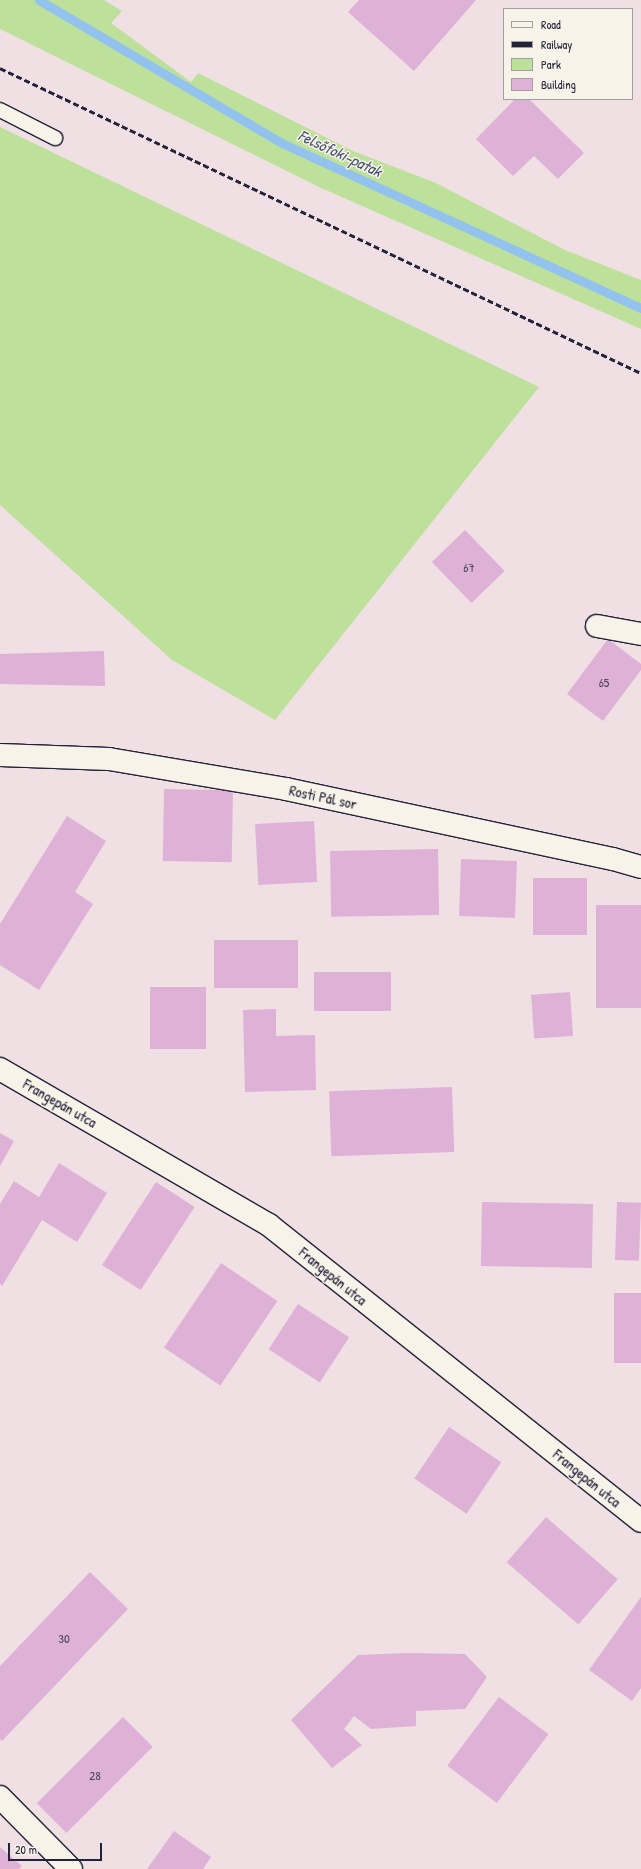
<!DOCTYPE html>
<meta charset="utf-8">
<style>
body{margin:0}
#map{position:relative;width:641px;height:1869px;overflow:hidden;background:#f0e0e3;font-family:"Patrick Hand",sans-serif}
div>[style]{position:absolute}
[style*='--x']{left:calc(var(--x)*1px);top:calc(var(--y)*1px);width:calc(var(--w)*1px);rotate:calc(var(--a)*1deg)}
.green>*{inset:0;background:#bde09a}
.stream>*{height:9px;margin:-4.5px;padding:0 4.5px;transform-origin:4.5px;border-radius:4.5px;background:#94c2ee}
.building>*{inset:0;background:#deb2d6;transform-origin:0 0}
.roads{filter:drop-shadow(1px 0 #22223b) drop-shadow(-1px 0 #22223b) drop-shadow(0 1px #22223b) drop-shadow(0 -1px #22223b)}
.lane>*{height:14px;margin:-7px;padding:0 7px;transform-origin:7px;border-radius:7px;background:#f7f3e8}
.street>*{height:22px;margin:-11px;padding:0 11px;transform-origin:11px;border-radius:11px;background:#f7f3e8}
.rail>*{height:3px;margin-top:-1.5px;transform-origin:0;background:repeating-linear-gradient(90deg,#22223b 0 6px,transparent 0 9px)}
span{translate:-50% -50%;white-space:nowrap;text-align:center;line-height:1.15;-webkit-text-stroke:3px #f7f3e8;paint-order:stroke}
.number-label{font-size:13px;color:#514662}
.number-label span{-webkit-text-stroke-width:0}
.street-label{font-size:15px;color:#22223b}
.water-label{font-size:16px;color:#445271;font-style:italic}
.legend{position:absolute;left:503px;top:8px;width:130px;height:92px;box-sizing:border-box;background:#f7f3e8;border:1px solid #a29fa3;margin:0;padding:5px 7px;list-style:none;font-size:12px;color:#22223b}
.legend li{display:flex;align-items:center;gap:8px;height:20px}
.legend b{width:20px;border:1px solid #a29fa3}
.scale{position:absolute;left:8px;top:1843px;width:94px;height:18px;box-sizing:border-box;border:2px solid #22223b;border-top:0;padding-left:5px;font-size:12px;line-height:14px;white-space:nowrap;color:#22223b;-webkit-text-stroke:3px #f7f3e8;paint-order:stroke}
</style>
<div id="map">
<div class="green">
<div style="clip-path:polygon(0 0,104px 0,122px 11px,111px 23px,191px 82px,198px 73px,353px 151px,436px 183px,565px 250px,641px 280px,641px 329px,319px 187px,0 29px)"></div>
<div style="clip-path:polygon(0 127px,539px 387px,275px 720px,172px 660px,0 505px)"></div>
</div>
<div class="stream">
<div style="--x:39;--y:0;--w:282;--a:30.5"></div>
<div style="--x:282;--y:143;--w:395;--a:24.7"></div>
</div>
<div class="building">
<div style="clip-path:polygon(359px 0,476px 0,414px 71px,348px 12px)"></div>
<div style="clip-path:polygon(515px 99px,529px 99px,584px 153px,558px 179px,534px 156px,513px 176px,476px 139px)"></div>
<div style="left:465px;top:530px;width:57px;height:46px;rotate:46deg"></div>
<div style="clip-path:polygon(608px 639px,641px 664px,641px 670px,603px 721px,567px 694px)"></div>
<div style="clip-path:polygon(104px 651px,105px 686px,0 684px,0 654px)"></div>
<div style="left:164px;top:789px;width:69px;height:72px;rotate:1deg"></div>
<div style="clip-path:polygon(67px 816px,106px 841px,75px 892px,93px 904px,39px 990px,0 965px,0 924px)"></div>
<div style="left:314px;top:821px;width:61px;height:59px;rotate:87deg"></div>
<div style="left:438px;top:849px;width:66px;height:108px;rotate:89deg"></div>
<div style="left:461px;top:859px;width:56px;height:57px;rotate:2deg"></div>
<div style="left:533px;top:878px;width:54px;height:57px"></div>
<div style="left:641px;top:905px;width:103px;height:45px;rotate:90deg"></div>
<div style="left:214px;top:940px;width:84px;height:48px"></div>
<div style="left:391px;top:972px;width:39px;height:77px;rotate:90deg"></div>
<div style="left:150px;top:987px;width:56px;height:62px"></div>
<div style="left:570px;top:992px;width:44px;height:39px;rotate:86deg"></div>
<div style="clip-path:polygon(276px 1009px,276px 1036px,315px 1035px,316px 1090px,245px 1092px,243px 1010px)"></div>
<div style="left:452px;top:1087px;width:65px;height:123px;rotate:88deg"></div>
<div style="clip-path:polygon(0 1133px,14px 1141px,0 1166px)"></div>
<div style="clip-path:polygon(59px 1163px,107px 1193px,77px 1242px,42px 1220px,2px 1286px,0 1284px,0 1204px,14px 1181px,39px 1197px)"></div>
<div style="left:156px;top:1182px;width:46px;height:99px;rotate:33deg"></div>
<div style="left:482px;top:1202px;width:111px;height:64px;rotate:1deg"></div>
<div style="left:617px;top:1202px;width:24px;height:58px;rotate:2deg"></div>
<div style="left:221px;top:1263px;width:68px;height:102px;rotate:34deg"></div>
<div style="left:614px;top:1293px;width:27px;height:70px"></div>
<div style="left:298px;top:1304px;width:61px;height:54px;rotate:33deg"></div>
<div style="left:449px;top:1427px;width:63px;height:62px;rotate:34deg"></div>
<div style="left:546px;top:1517px;width:95px;height:60px;rotate:41deg"></div>
<div style="clip-path:polygon(90px 1572px,128px 1609px,2px 1741px,0 1739px,0 1666px)"></div>
<div style="clip-path:polygon(641px 1597px,641px 1688px,632px 1701px,589px 1670px)"></div>
<div style="clip-path:polygon(407px 1653px,465px 1654px,487px 1677px,465px 1709px,416px 1711px,416px 1726px,371px 1729px,354px 1716px,344px 1729px,362px 1745px,332px 1768px,291px 1720px,358px 1655px)"></div>
<div style="left:499px;top:1697px;width:62px;height:86px;rotate:37deg"></div>
<div style="left:123px;top:1717px;width:42px;height:122px;rotate:45deg"></div>
<div style="clip-path:polygon(174px 1831px,211px 1857px,203px 1869px,147px 1869px)"></div>
<div style="clip-path:polygon(0 1847px,22px 1866px,19px 1869px,0 1869px)"></div>
</div>
<div class="roads">
<div class="lane">
<div style="--x:0;--y:110;--w:62;--a:27"></div>
</div>
<div class="street">
<div style="--x:597;--y:626;--w:45;--a:10.3"></div>
<div style="--x:0;--y:755;--w:109;--a:2.1"></div>
<div style="--x:109;--y:759;--w:180;--a:9.6"></div>
<div style="--x:286;--y:789;--w:334;--a:12.1"></div>
<div style="--x:613;--y:859;--w:29;--a:16"></div>
<div style="--x:0;--y:1069;--w:311;--a:30.1"></div>
<div style="--x:269;--y:1225;--w:475;--a:38.5"></div>
<div style="--x:0;--y:1797;--w:101;--a:45.4"></div>
</div>
</div>
<div class="rail">
<div style="--x:0;--y:68;--w:710;--a:25.45"></div>
</div>
<div class="number-label">
<span style="left:469px;top:567px">67</span>
<span style="left:604px;top:682px">65</span>
<span style="left:64px;top:1638px">30</span>
<span style="left:95px;top:1775px">28</span>
</div>
<div class="street-label">
<span style="left:323px;top:797px;rotate:12deg">Rosti Pál sor</span>
<span style="left:60px;top:1103px;rotate:30deg">Frangepán utca</span>
<span style="left:333px;top:1276px;rotate:39deg">Frangepán utca</span>
<span style="left:587px;top:1478px;rotate:39deg">Frangepán utca</span>
</div>
<div class="water-label">
<span style="left:340px;top:153px;rotate:25deg">Felsőfoki-patak</span>
</div>
<ul class="legend">
<li><b style="height:5px;background:#f7f3e8"></b>Road</li>
<li><b style="height:5px;background:#22223b"></b>Railway</li>
<li><b style="height:11px;background:#bde09a"></b>Park</li>
<li><b style="height:11px;background:#deb2d6"></b>Building</li>
</ul>
<div class="scale">20 m</div>
</div>
